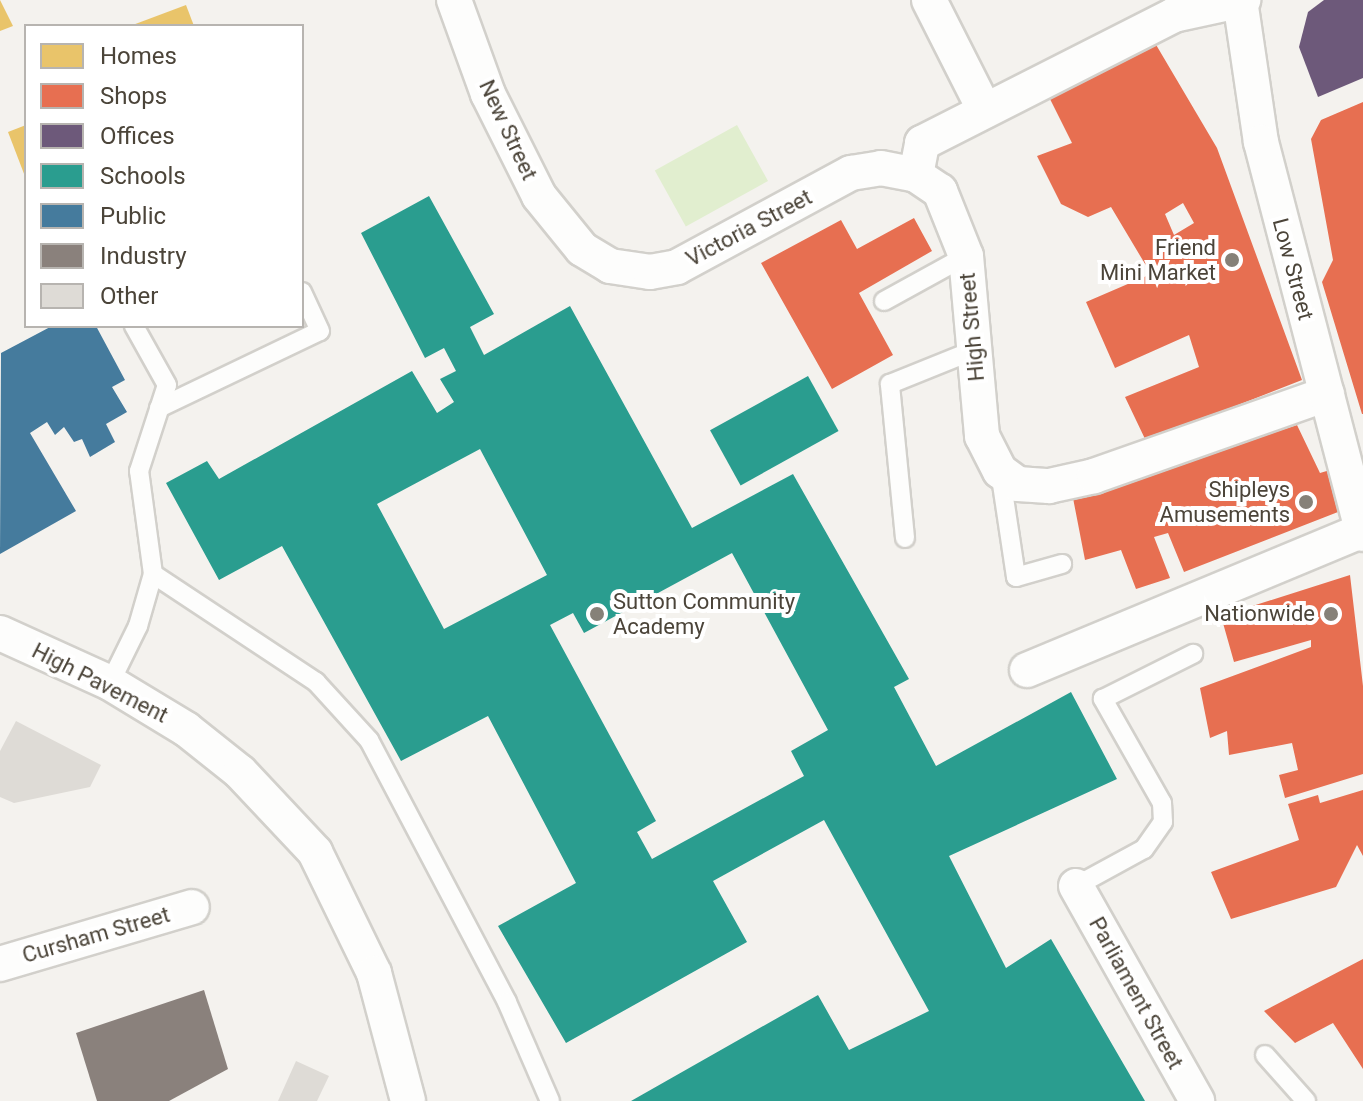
<!DOCTYPE html>
<style>
body{margin:0}
#map{position:relative;width:1363px;height:1101px;overflow:hidden;background:#f4f2ee;font-family:Roboto,sans-serif}
div>[style]{position:absolute}
[style*='--x']{left:calc(var(--x)*1px);top:calc(var(--y)*1px);width:calc(var(--w)*1px);rotate:calc(var(--a)*1deg)}
.green>*{inset:0;background:#e1eecf;transform-origin:0 0}
.homes>*{inset:0;background:#e9c46a}
.shops>*{inset:0;background:#e76f51}
.offices>*{inset:0;background:#6d597a}
.schools>*{inset:0;background:#2a9d8f;transform-origin:0 0}
.public>*{inset:0;background:#457b9d}
.industry>*{inset:0;background:#8a817c}
.building>*{inset:0;background:#dedbd6}
.roads{filter:drop-shadow(2px 0 #d2d0cb) drop-shadow(-2px 0 #d2d0cb) drop-shadow(0 2px #d2d0cb) drop-shadow(0 -2px #d2d0cb)}
.lane>*{height:18px;margin:-9px;padding:0 9px;transform-origin:9px;border-radius:9px;background:#fdfdfc}
.street>*{height:34px;margin:-17px;padding:0 17px;transform-origin:17px;border-radius:17px;background:#fdfdfc}
.dots>*{width:22px;height:22px;translate:-50% -50%;box-sizing:border-box;border:4px solid #fff;border-radius:50%}
span{translate:-50% -50%;white-space:nowrap;text-align:center;line-height:1.15;-webkit-text-stroke:8px #fff;paint-order:stroke}
.street-label{font-size:22px;color:#4b4439}
.poi-label{font-size:22px;color:#4b4439}
.right{translate:-100% -50%;text-align:right}
.left{translate:0 -50%;text-align:left}
.legend{position:absolute;left:24px;top:24px;width:280px;height:304px;box-sizing:border-box;background:#fff;border:2px solid #b7b4b0;margin:0;padding:10px 14px;list-style:none;font-size:24px;color:#4b4439}
.legend li{display:flex;align-items:center;gap:16px;height:40px}
.legend b{width:40px;border:2px solid #b7b4b0}
</style>
<div id="map">
<div class="green">
<div style="left:737px;top:125px;width:64px;height:94px;rotate:61deg"></div>
</div>
<div class="homes">
<div style="clip-path:polygon(0 0,13px 26px,0 31px)"></div>
<div style="clip-path:polygon(186px 5px,194px 26px,130px 26px)"></div>
<div style="clip-path:polygon(26px 125px,26px 179px,8px 132px)"></div>
</div>
<div class="shops">
<div style="clip-path:polygon(evenodd,1155px 43px,1217px 148px,1302px 380px,1146px 441px,1125px 397px,1199px 367px,1189px 335px,1115px 368px,1086px 302px,1151px 274px,1111px 207px,1088px 217px,1061px 204px,1037px 156px,1072px 143px,1050px 99px,1155px 43px,1183px 203px,1194px 223px,1174px 235px,1165px 214px,1183px 203px)"></div>
<div style="clip-path:polygon(1363px 102px,1363px 414px,1362px 414px,1322px 282px,1333px 260px,1311px 139px,1321px 120px)"></div>
<div style="clip-path:polygon(914px 218px,932px 251px,859px 293px,893px 355px,832px 389px,761px 263px,841px 220px,857px 249px)"></div>
<div style="clip-path:polygon(1297px 425px,1320px 473px,1330px 470px,1338px 512px,1184px 572px,1168px 533px,1154px 537px,1170px 578px,1136px 589px,1121px 550px,1085px 560px,1073px 498px)"></div>
<div style="clip-path:polygon(1350px 575px,1363px 686px,1363px 774px,1285px 798px,1279px 775px,1298px 770px,1292px 743px,1229px 755px,1227px 731px,1210px 738px,1200px 688px,1311px 647px,1311px 640px,1234px 662px,1221px 616px)"></div>
<div style="clip-path:polygon(1363px 790px,1363px 856px,1357px 845px,1336px 887px,1231px 919px,1211px 872px,1299px 840px,1288px 804px,1318px 795px,1320px 803px)"></div>
<div style="clip-path:polygon(1363px 959px,1363px 1069px,1333px 1023px,1295px 1043px,1264px 1011px)"></div>
</div>
<div class="offices">
<div style="clip-path:polygon(1324px 0,1363px 0,1363px 78px,1318px 97px,1299px 47px,1308px 12px)"></div>
</div>
<div class="schools">
<div style="clip-path:polygon(evenodd,429px 196px,494px 314px,470px 327px,484px 355px,570px 306px,692px 528px,793px 474px,909px 679px,894px 687px,936px 766px,1071px 692px,1117px 779px,949px 856px,1006px 968px,1051px 939px,1145px 1101px,631px 1101px,818px 995px,849px 1050px,929px 1011px,824px 820px,713px 881px,747px 942px,566px 1043px,498px 926px,576px 883px,488px 716px,401px 761px,282px 546px,219px 580px,166px 483px,207px 461px,219px 479px,412px 371px,437px 413px,454px 402px,440px 379px,456px 371px,444px 348px,425px 358px,361px 233px,429px 196px,480px 449px,547px 575px,444px 629px,377px 504px,480px 449px,429px 196px,732px 553px,828px 730px,791px 751px,804px 776px,652px 859px,637px 832px,656px 821px,550px 625px,573px 613px,584px 633px,732px 553px)"></div>
<div style="left:808px;top:376px;width:63px;height:112px;rotate:61deg"></div>
</div>
<div class="public">
<div style="clip-path:polygon(52px 326px,96px 326px,125px 380px,112px 387px,127px 412px,106px 424px,115px 442px,90px 457px,82px 439px,74px 442px,64px 427px,55px 435px,47px 422px,30px 433px,76px 511px,0 554px,1px 353px)"></div>
</div>
<div class="industry">
<div style="clip-path:polygon(204px 990px,228px 1069px,169px 1101px,97px 1101px,76px 1033px)"></div>
</div>
<div class="building">
<div style="clip-path:polygon(16px 721px,101px 765px,90px 787px,14px 803px,0 797px,0 751px)"></div>
<div style="clip-path:polygon(296px 1061px,329px 1076px,317px 1101px,278px 1101px)"></div>
</div>
<div class="roads">
<div class="lane">
<div style="--x:884;--y:301;--w:94;--a:-28.8"></div>
<div style="--x:159;--y:408;--w:178;--a:-25.6"></div>
<div style="--x:320;--y:331;--w:43;--a:-114.8"></div>
<div style="--x:1000;--y:471;--w:107;--a:81.4"></div>
<div style="--x:1016;--y:577;--w:48;--a:-15.8"></div>
<div style="--x:905;--y:538;--w:155;--a:-95.6"></div>
<div style="--x:890;--y:384;--w:91;--a:-22"></div>
<div style="--x:153;--y:574;--w:196;--a:33.5"></div>
<div style="--x:316;--y:682;--w:79;--a:47.6"></div>
<div style="--x:369;--y:740;--w:296;--a:62.2"></div>
<div style="--x:507;--y:1002;--w:108;--a:66.5"></div>
<div style="--x:110;--y:683;--w:64;--a:-63.8"></div>
<div style="--x:138;--y:626;--w:54;--a:-73.9"></div>
<div style="--x:153;--y:574;--w:104;--a:-97.7"></div>
<div style="--x:139;--y:471;--w:90;--a:-72"></div>
<div style="--x:167;--y:385;--w:68;--a:-119.2"></div>
<div style="--x:1076;--y:886;--w:77;--a:-28.6"></div>
<div style="--x:1144;--y:849;--w:33;--a:-55"></div>
<div style="--x:1163;--y:822;--w:19;--a:-93"></div>
<div style="--x:1162;--y:803;--w:120;--a:-119.6"></div>
<div style="--x:1103;--y:699;--w:101;--a:-26.6"></div>
<div style="--x:1265;--y:1055;--w:62;--a:48.3"></div>
</div>
<div class="street">
<div style="--x:454;--y:0;--w:100;--a:70.1"></div>
<div style="--x:488;--y:94;--w:114;--a:63.4"></div>
<div style="--x:539;--y:196;--w:68;--a:50.9"></div>
<div style="--x:582;--y:249;--w:33;--a:31"></div>
<div style="--x:610;--y:266;--w:40;--a:8.5"></div>
<div style="--x:650;--y:272;--w:27;--a:-10"></div>
<div style="--x:677;--y:267;--w:198;--a:-28.4"></div>
<div style="--x:851;--y:173;--w:30;--a:-9"></div>
<div style="--x:881;--y:168;--w:36;--a:11"></div>
<div style="--x:916;--y:175;--w:29;--a:34"></div>
<div style="--x:940;--y:191;--w:70;--a:68.2"></div>
<div style="--x:966;--y:256;--w:181;--a:84.9"></div>
<div style="--x:982;--y:436;--w:39;--a:63"></div>
<div style="--x:1000;--y:471;--w:22;--a:36"></div>
<div style="--x:1018;--y:484;--w:31;--a:4"></div>
<div style="--x:1049;--y:486;--w:46;--a:-12.5"></div>
<div style="--x:1094;--y:476;--w:247;--a:-19.4"></div>
<div style="--x:929;--y:0;--w:124;--a:63.2"></div>
<div style="--x:1240;--y:0;--w:144;--a:81.6"></div>
<div style="--x:1261;--y:142;--w:405;--a:75.4"></div>
<div style="--x:916;--y:175;--w:33;--a:-79"></div>
<div style="--x:922;--y:143;--w:283;--a:-26.9"></div>
<div style="--x:1174;--y:15;--w:71;--a:-12.3"></div>
<div style="--x:0;--y:633;--w:121;--a:24.4"></div>
<div style="--x:110;--y:683;--w:89;--a:31.2"></div>
<div style="--x:186;--y:729;--w:69;--a:38.5"></div>
<div style="--x:240;--y:772;--w:110;--a:46.8"></div>
<div style="--x:315;--y:852;--w:135;--a:64"></div>
<div style="--x:374;--y:973;--w:132;--a:75.1"></div>
<div style="--x:1027;--y:670;--w:364;--a:-22.6"></div>
<div style="--x:1076;--y:886;--w:247;--a:60.6"></div>
<div style="--x:0;--y:964;--w:200;--a:-16.5"></div>
</div>
</div>
<div class="dots">
<div style="left:1232px;top:260px;background:#868178"></div>
<div style="left:1306px;top:502px;background:#868178"></div>
<div style="left:597px;top:614px;background:#868178"></div>
<div style="left:1331px;top:614px;background:#868178"></div>
</div>
<div class="street-label">
<span style="left:508px;top:130px;rotate:65deg">New Street</span>
<span style="left:749px;top:228px;rotate:-28deg">Victoria Street</span>
<span style="left:1293px;top:269px;rotate:75deg">Low Street</span>
<span style="left:972px;top:327px;rotate:-95deg">High Street</span>
<span style="left:100px;top:683px;rotate:27deg">High Pavement</span>
<span style="left:96px;top:935px;rotate:-16deg">Cursham Street</span>
<span style="left:1136px;top:993px;rotate:61deg">Parliament Street</span>
</div>
<div class="poi-label">
<span class="right" style="left:1216px;top:260px">Friend<br>Mini Market</span>
<span class="right" style="left:1290px;top:502px">Shipleys<br>Amusements</span>
<span class="left" style="left:613px;top:614px">Sutton Community<br>Academy</span>
<span class="right" style="left:1315px;top:614px">Nationwide</span>
</div>
<ul class="legend">
<li><b style="height:22px;background:#e9c46a"></b>Homes</li>
<li><b style="height:22px;background:#e76f51"></b>Shops</li>
<li><b style="height:22px;background:#6d597a"></b>Offices</li>
<li><b style="height:22px;background:#2a9d8f"></b>Schools</li>
<li><b style="height:22px;background:#457b9d"></b>Public</li>
<li><b style="height:22px;background:#8a817c"></b>Industry</li>
<li><b style="height:22px;background:#dedbd6"></b>Other</li>
</ul>
</div>
